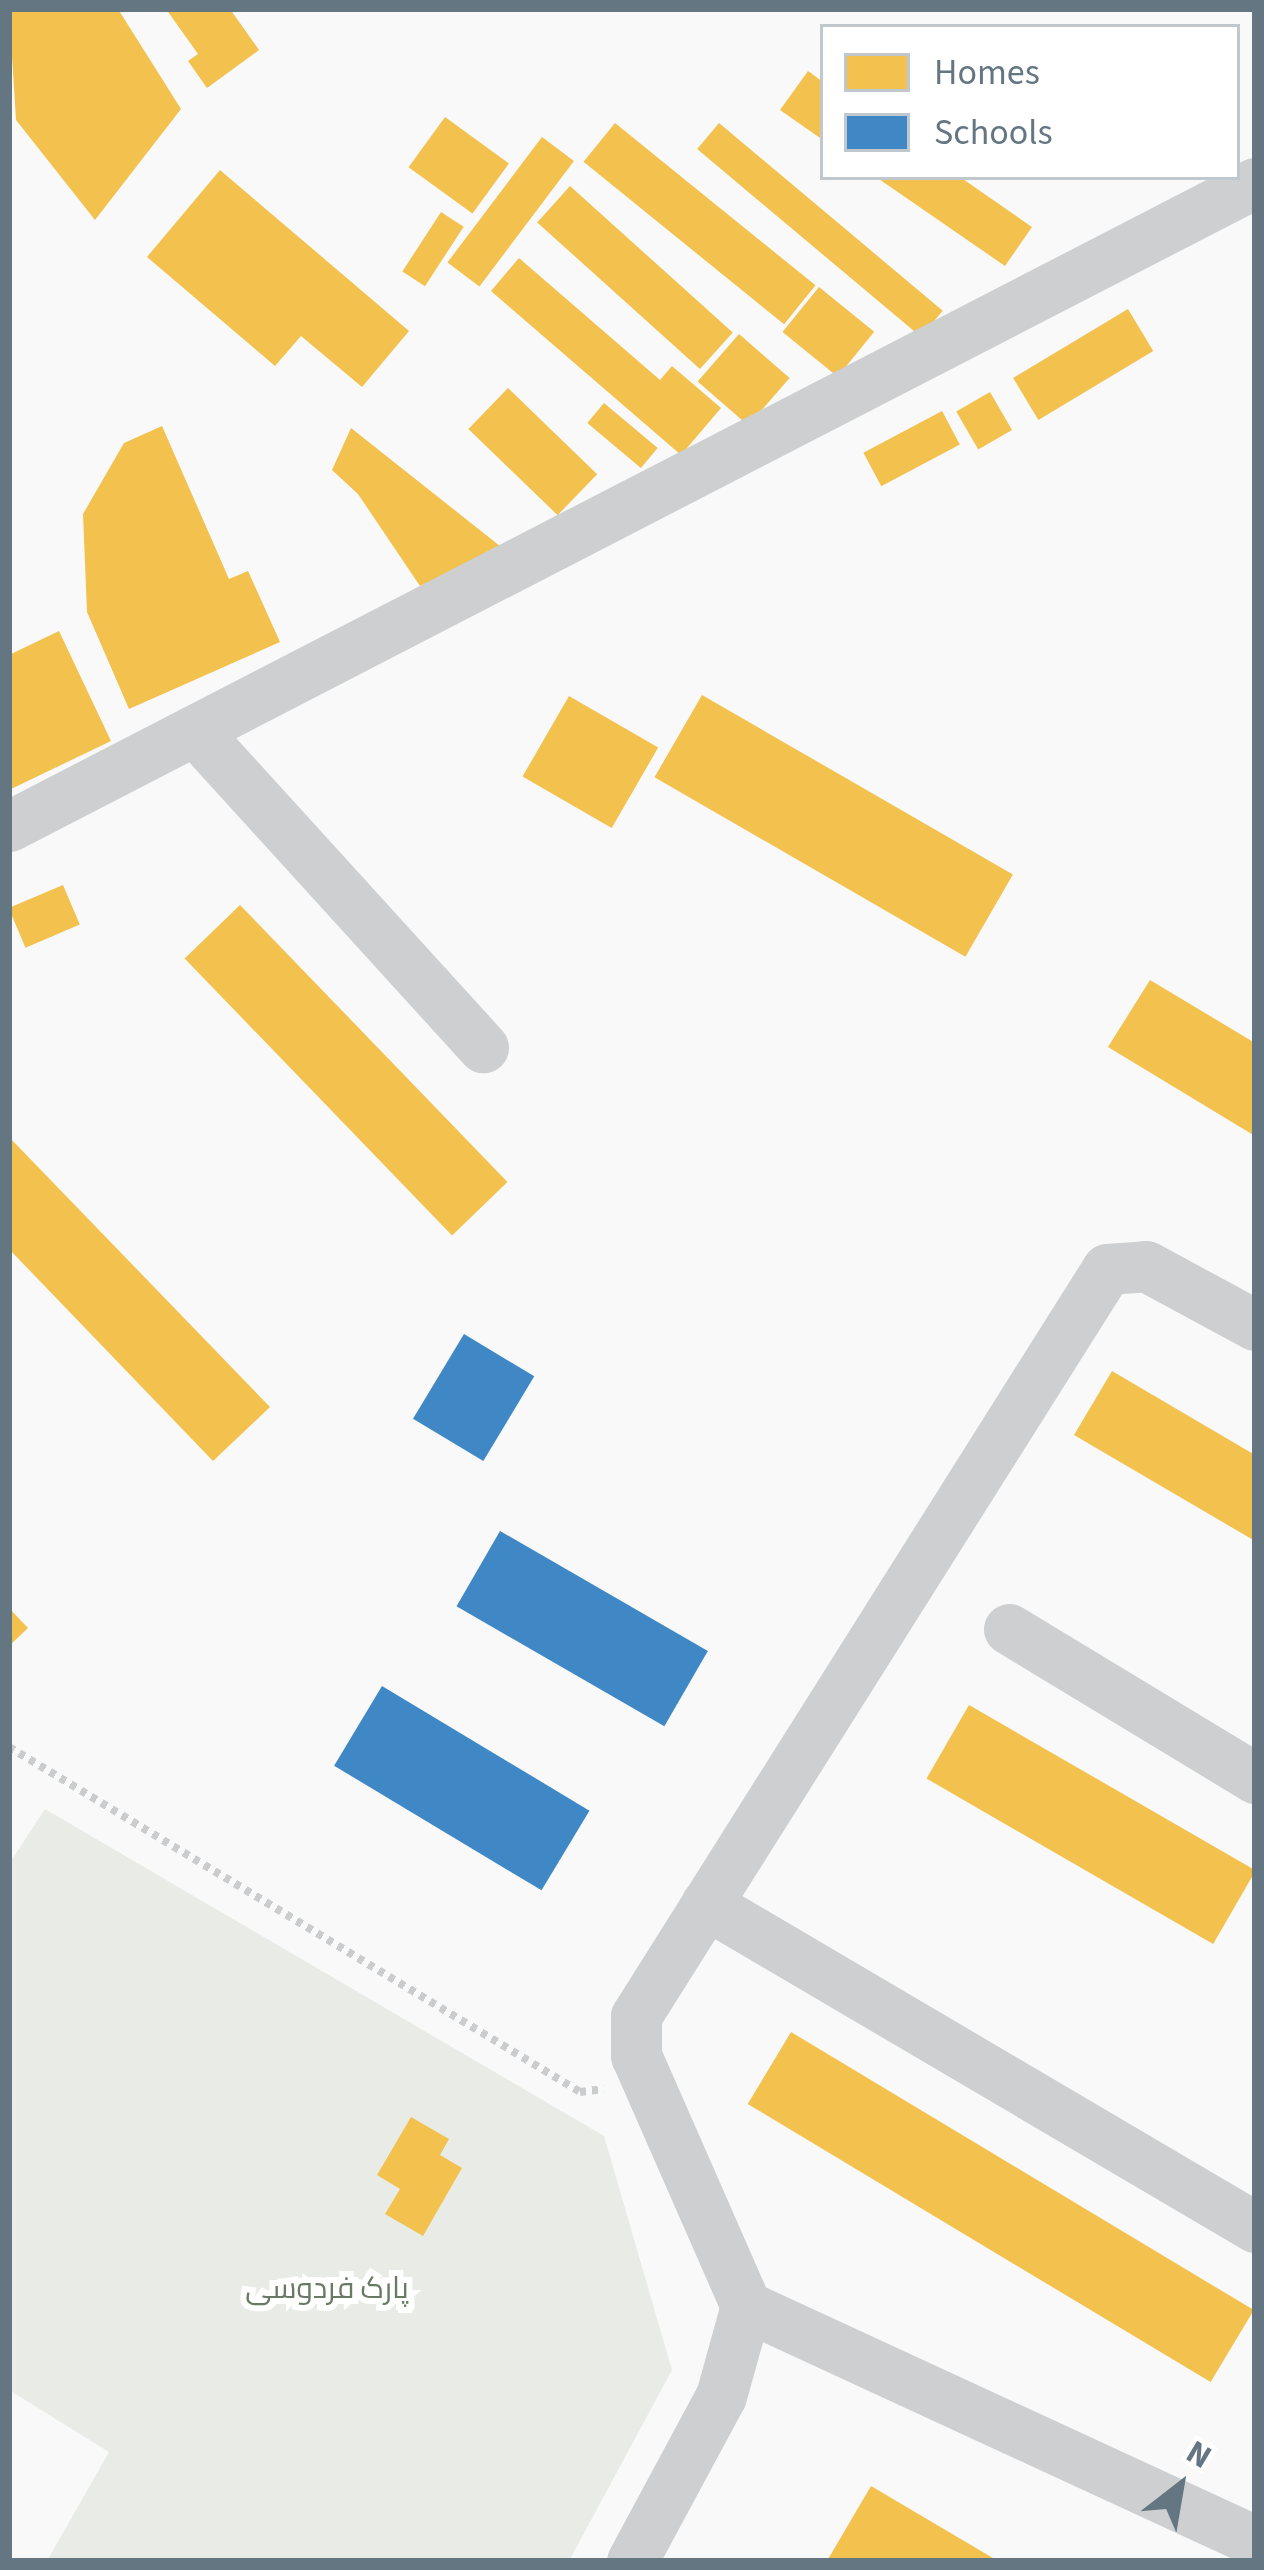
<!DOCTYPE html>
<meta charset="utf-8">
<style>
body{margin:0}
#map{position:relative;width:1264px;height:2570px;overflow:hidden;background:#f9f9f9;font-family:"Source Sans 3",Cairo,sans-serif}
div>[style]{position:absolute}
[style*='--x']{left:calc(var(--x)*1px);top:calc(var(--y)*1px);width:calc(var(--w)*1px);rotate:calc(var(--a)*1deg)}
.green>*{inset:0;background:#e8ebe6}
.homes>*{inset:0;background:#f2c14e;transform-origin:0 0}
.schools>*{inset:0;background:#3f88c5;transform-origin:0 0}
.path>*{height:8px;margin-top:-4px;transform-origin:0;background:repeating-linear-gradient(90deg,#cbcccd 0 6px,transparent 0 12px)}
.minor>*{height:51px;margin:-25.5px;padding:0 25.5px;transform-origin:25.5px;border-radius:25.5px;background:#cecfd0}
span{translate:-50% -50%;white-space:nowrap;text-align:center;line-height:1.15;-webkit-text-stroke:12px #fff;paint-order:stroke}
.park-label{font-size:30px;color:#687a64}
.frame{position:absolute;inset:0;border:12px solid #657683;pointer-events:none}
.legend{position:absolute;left:820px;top:24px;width:420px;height:156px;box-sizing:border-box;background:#fff;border:3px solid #c1c8cd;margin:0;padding:15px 21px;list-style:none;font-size:36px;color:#657683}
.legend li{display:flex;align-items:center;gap:24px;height:60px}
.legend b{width:60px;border:3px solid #c1c8cd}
.north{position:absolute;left:1120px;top:2426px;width:120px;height:120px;-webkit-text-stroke:9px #fff;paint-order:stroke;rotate:31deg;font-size:33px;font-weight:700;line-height:48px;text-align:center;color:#657683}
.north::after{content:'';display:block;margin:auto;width:42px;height:54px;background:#657683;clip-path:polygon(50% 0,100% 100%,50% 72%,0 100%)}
</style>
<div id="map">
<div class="green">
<div style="clip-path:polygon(45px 1809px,604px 2136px,672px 2370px,569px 2561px,47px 2561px,109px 2452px,9px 2390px,9px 1864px)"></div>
</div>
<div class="homes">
<div style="clip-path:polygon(9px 9px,118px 9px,181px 109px,95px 220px,16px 120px)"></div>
<div style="clip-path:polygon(166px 9px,230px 9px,259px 50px,207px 88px,188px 61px,198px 54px)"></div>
<div style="clip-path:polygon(808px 71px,823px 82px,823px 140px,780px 110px)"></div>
<div style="left:445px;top:117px;width:79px;height:62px;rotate:36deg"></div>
<div style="left:615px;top:123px;width:258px;height:50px;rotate:39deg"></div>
<div style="left:719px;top:123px;width:292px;height:34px;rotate:40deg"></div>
<div style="left:542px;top:137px;width:40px;height:157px;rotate:37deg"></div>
<div style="clip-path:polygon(220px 170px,409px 331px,362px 387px,301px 336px,275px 366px,147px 257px)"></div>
<div style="clip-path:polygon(876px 177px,960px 177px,1032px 227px,1005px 266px)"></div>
<div style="left:570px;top:186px;width:219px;height:49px;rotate:42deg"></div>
<div style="left:441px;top:212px;width:27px;height:71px;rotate:33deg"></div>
<div style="clip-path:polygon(519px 258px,660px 380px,672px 366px,721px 408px,681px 455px,491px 291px)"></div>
<div style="left:819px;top:287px;width:71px;height:58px;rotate:39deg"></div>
<div style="left:1128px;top:309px;width:49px;height:134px;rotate:59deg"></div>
<div style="left:739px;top:334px;width:67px;height:63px;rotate:41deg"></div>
<div style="left:508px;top:388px;width:124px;height:57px;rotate:44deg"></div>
<div style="left:990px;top:392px;width:44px;height:39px;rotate:60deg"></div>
<div style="left:604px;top:403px;width:70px;height:26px;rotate:40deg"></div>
<div style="left:942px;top:411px;width:38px;height:89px;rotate:62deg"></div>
<div style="clip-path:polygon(162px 426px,229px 579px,248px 571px,280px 642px,129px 709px,87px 612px,83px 514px,124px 443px)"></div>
<div style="clip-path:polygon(351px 428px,505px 550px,420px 586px,358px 494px,332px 470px)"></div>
<div style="clip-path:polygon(59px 631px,111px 741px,9px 790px,9px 655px)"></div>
<div style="left:702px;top:695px;width:359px;height:95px;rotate:30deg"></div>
<div style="left:569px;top:696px;width:103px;height:93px;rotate:30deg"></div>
<div style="left:63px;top:885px;width:43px;height:59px;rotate:67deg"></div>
<div style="left:240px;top:905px;width:385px;height:77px;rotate:46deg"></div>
<div style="clip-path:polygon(1150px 980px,1255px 1043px,1255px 1136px,1108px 1047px)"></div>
<div style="clip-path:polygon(9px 1137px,270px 1407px,213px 1461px,9px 1249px)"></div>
<div style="clip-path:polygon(1112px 1371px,1255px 1455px,1255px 1541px,1074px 1435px)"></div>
<div style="clip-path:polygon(9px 1608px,28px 1628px,9px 1646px)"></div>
<div style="left:969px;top:1705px;width:331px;height:85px;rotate:30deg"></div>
<div style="left:791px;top:2032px;width:540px;height:84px;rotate:31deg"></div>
<div style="clip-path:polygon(411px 2117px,449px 2139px,440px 2155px,462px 2168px,423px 2236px,385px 2214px,400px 2189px,377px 2175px)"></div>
<div style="clip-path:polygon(871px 2486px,998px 2561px,827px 2561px)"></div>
</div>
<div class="schools">
<div style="left:464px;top:1334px;width:82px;height:99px;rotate:31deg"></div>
<div style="left:500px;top:1531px;width:240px;height:87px;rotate:30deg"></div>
<div style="left:382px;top:1686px;width:242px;height:93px;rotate:31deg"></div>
</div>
<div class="path">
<div style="--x:9;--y:1747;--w:667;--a:31.14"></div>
<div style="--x:580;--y:2092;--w:24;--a:-7"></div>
</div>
<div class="minor">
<div style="--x:197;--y:733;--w:425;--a:47.7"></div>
<div style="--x:9;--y:826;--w:1402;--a:-27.3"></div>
<div style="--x:1009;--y:1629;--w:288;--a:31.2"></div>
<div style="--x:706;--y:1904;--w:637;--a:30.47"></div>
<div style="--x:746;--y:2306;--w:273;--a:-113.7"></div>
<div style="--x:636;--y:2056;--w:40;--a:-90"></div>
<div style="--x:636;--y:2016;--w:883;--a:-57.77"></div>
<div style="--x:1107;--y:1269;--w:39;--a:-4"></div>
<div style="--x:1146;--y:1266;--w:124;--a:28.4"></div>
<div style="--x:632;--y:2561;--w:187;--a:-61.7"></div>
<div style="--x:721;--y:2396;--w:93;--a:-74.5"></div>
<div style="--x:746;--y:2306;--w:561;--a:24.78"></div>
</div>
<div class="park-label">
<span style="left:327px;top:2289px">پارک فردوسی</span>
</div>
<div class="frame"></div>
<ul class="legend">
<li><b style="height:33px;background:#f2c14e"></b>Homes</li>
<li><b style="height:33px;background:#3f88c5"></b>Schools</li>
</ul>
<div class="north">N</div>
</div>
